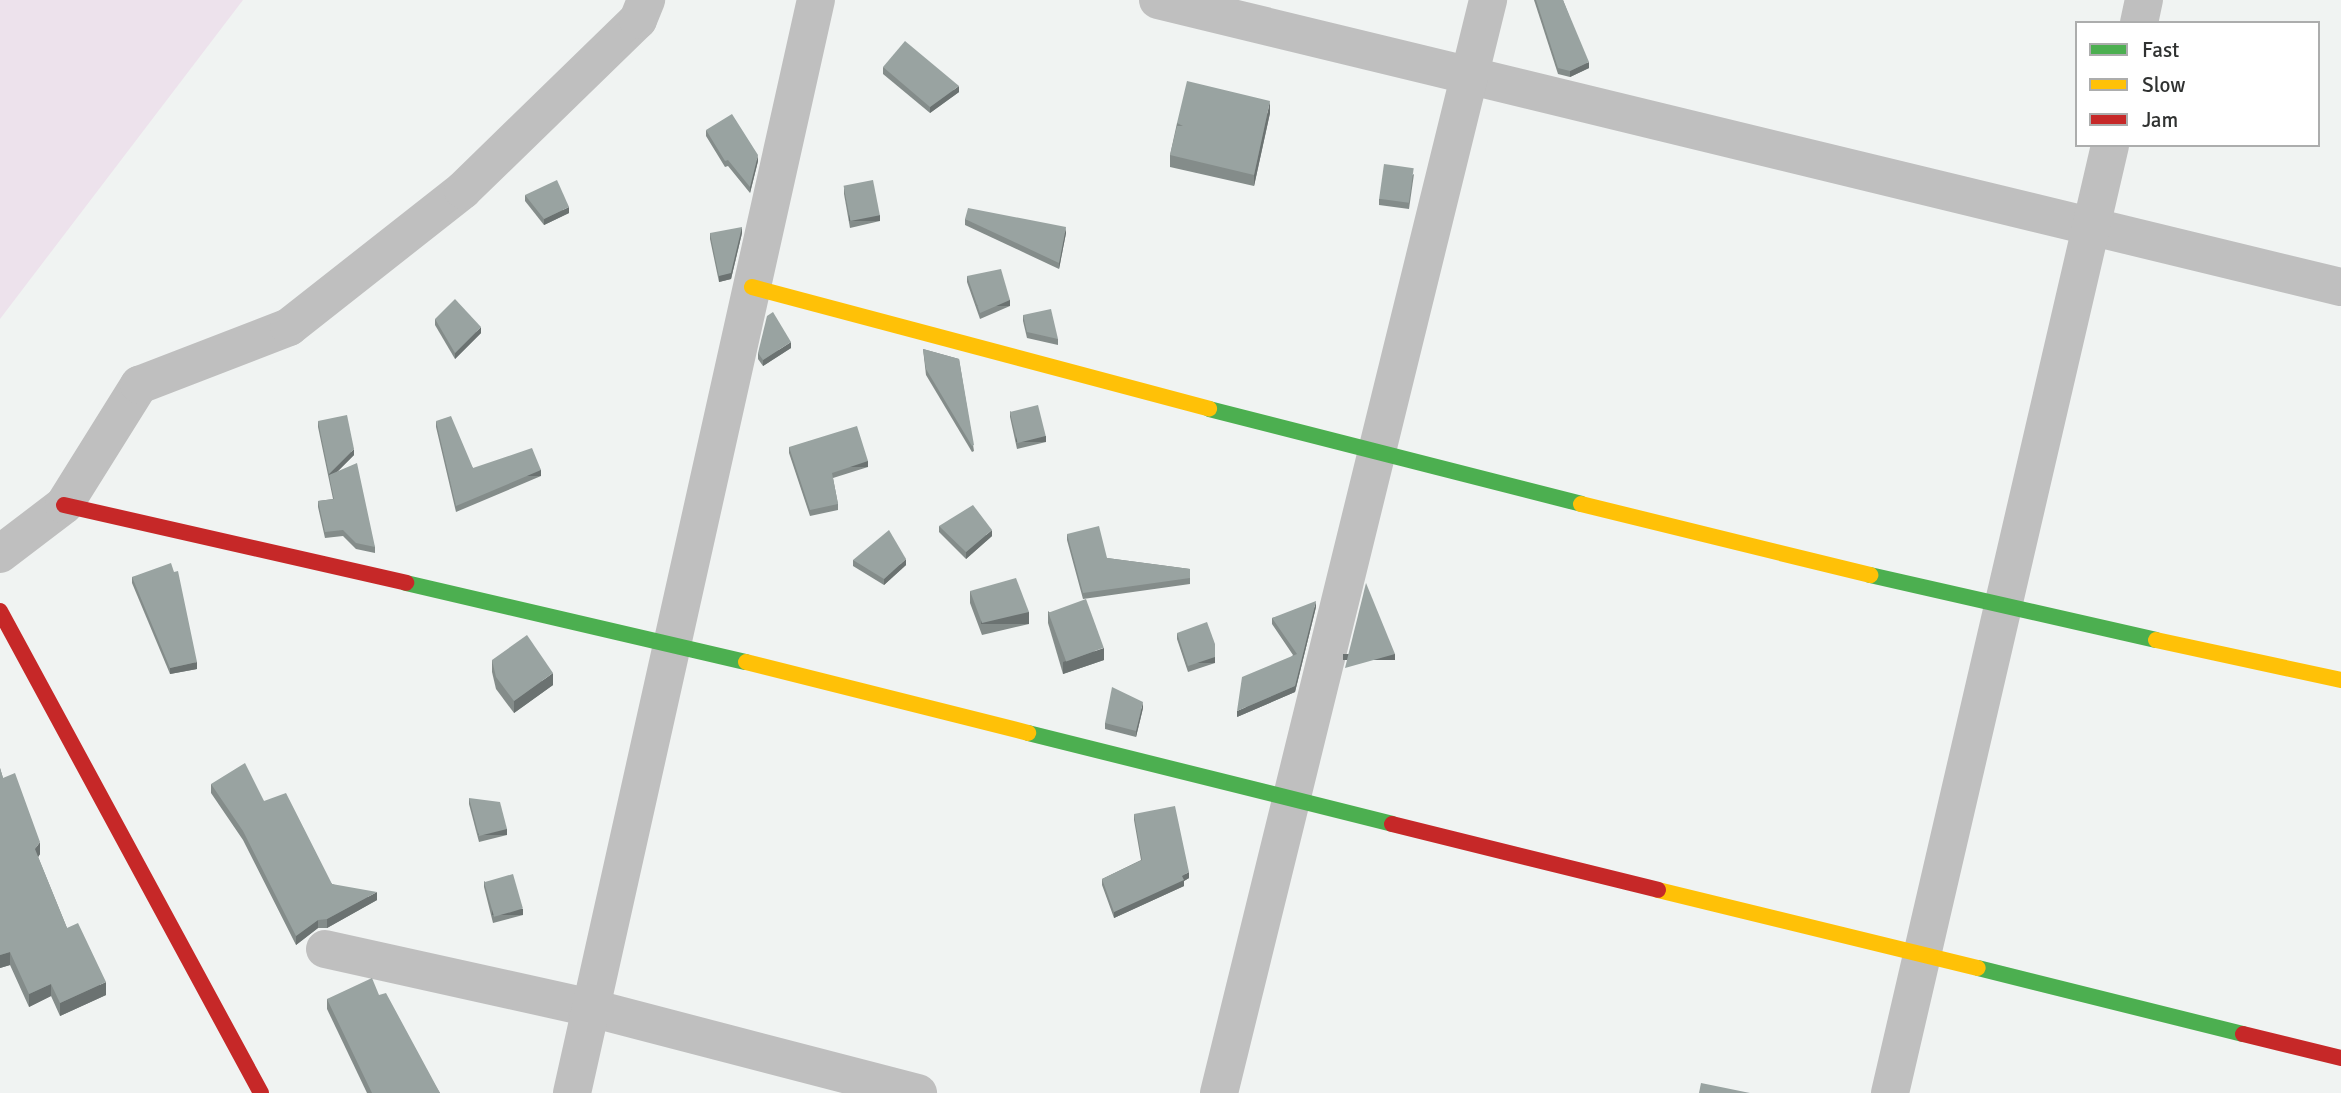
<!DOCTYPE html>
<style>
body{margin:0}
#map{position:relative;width:2341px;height:1093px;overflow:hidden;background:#f0f3f2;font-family:Signika,sans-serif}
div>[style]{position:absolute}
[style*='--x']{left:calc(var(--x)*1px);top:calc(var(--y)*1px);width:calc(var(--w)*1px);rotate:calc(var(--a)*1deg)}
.green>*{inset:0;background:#ede2ec}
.street>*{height:38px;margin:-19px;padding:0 19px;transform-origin:19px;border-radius:19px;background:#bfbfbf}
.fast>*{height:16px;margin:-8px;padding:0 8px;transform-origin:8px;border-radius:8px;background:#4caf50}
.slow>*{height:16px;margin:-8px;padding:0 8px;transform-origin:8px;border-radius:8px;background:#ffc107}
.jam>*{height:16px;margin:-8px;padding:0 8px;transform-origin:8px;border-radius:8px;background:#c62828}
.wall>*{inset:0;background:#848c8a}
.shaded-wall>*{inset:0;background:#6b7271;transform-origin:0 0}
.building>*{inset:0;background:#99a3a1;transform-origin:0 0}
span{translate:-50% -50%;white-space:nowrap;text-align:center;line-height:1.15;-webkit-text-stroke:7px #fff;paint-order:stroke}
.legend{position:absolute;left:2075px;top:21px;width:245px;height:126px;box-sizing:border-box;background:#fff;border:2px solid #acadad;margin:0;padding:9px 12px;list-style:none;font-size:21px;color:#303231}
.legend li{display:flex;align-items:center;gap:14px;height:35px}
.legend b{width:35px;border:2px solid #acadad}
</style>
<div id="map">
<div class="green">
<div style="clip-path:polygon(0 0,243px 0,0 319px)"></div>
</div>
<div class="street">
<div style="--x:1158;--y:0;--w:1217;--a:13.64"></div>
<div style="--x:2139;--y:23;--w:24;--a:-78"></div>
<div style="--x:0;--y:554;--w:81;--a:-37.4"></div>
<div style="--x:64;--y:505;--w:142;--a:-58"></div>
<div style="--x:139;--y:385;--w:161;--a:-21.1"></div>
<div style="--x:289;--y:327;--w:221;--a:-38.2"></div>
<div style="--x:463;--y:190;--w:244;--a:-44.2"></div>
<div style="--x:638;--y:20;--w:22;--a:-68"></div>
<div style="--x:325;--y:949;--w:272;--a:12.5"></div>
<div style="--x:591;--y:1008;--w:338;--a:14.6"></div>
<div style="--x:572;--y:1093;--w:1120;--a:-77.42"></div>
<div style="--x:1219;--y:1093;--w:1126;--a:-76.17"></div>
<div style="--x:1890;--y:1093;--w:973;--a:-76.93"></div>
</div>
<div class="fast">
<div style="--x:1209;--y:409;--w:384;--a:14.3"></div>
<div style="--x:1870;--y:575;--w:293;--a:12.8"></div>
<div style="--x:406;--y:583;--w:349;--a:13.1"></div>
<div style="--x:1028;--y:733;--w:375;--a:14"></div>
<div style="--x:1978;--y:968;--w:273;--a:14"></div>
</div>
<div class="slow">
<div style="--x:752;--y:287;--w:473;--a:14.9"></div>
<div style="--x:1581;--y:504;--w:298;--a:13.8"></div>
<div style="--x:2156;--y:640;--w:189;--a:12.2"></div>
<div style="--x:746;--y:662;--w:291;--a:14.1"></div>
<div style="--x:1658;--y:890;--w:329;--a:13.7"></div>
</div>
<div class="jam">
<div style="--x:64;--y:505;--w:351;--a:12.8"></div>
<div style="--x:0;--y:611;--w:548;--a:61.56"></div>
<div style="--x:1392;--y:824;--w:274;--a:13.9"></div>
<div style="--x:2243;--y:1034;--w:101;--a:13.8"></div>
</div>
<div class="wall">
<div style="clip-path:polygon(1534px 0,1563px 0,1589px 68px,1570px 77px,1558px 74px)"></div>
<div style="clip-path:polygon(883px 67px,959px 92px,930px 113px,883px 74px)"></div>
<div style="clip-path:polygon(1270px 113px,1254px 186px,1170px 167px,1170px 155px,1177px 123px)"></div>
<div style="clip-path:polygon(706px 130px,758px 161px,750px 193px,728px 166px,725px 167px,706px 136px)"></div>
<div style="clip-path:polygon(1414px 174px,1409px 209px,1379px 205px,1379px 199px)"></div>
<div style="clip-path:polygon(844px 188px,880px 221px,850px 228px,844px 194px)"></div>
<div style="clip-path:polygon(525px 195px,569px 213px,544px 225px,525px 201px)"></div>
<div style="clip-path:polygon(965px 219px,1066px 233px,1059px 269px,965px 225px)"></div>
<div style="clip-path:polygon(710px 233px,742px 233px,731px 279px,719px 282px,710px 239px)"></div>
<div style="clip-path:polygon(967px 276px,1010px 306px,980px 319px,967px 282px)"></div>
<div style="clip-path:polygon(1023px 315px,1058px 339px,1058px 345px,1027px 338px,1023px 321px)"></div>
<div style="clip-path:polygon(435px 319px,481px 333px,455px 359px,435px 325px)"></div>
<div style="clip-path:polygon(791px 348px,763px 366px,758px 359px,758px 353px)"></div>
<div style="clip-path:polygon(923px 349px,959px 359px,974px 451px,972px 452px,926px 375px)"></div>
<div style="clip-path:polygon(1010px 411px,1046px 442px,1017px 449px,1010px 417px)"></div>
<div style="clip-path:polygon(318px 421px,354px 455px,337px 472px,375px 547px,375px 553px,356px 549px,343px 536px,325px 538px,318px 507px,318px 501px,333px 499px,318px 427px)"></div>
<div style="clip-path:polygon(436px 421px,473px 468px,541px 476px,456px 512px,436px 427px)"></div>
<div style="clip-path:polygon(789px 447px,868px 467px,833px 478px,838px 504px,838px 510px,810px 516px,789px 453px)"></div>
<div style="clip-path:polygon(939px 526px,992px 536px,966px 559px,939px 532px)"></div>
<div style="clip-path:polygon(1067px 534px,1107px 558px,1190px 569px,1190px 584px,1083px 599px,1067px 540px)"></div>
<div style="clip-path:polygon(853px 560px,906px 565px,884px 585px,853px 566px)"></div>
<div style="clip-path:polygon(174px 572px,197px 669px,170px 674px,132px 583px,132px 577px)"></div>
<div style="clip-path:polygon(970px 591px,1029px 624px,982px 635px,970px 603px)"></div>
<div style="clip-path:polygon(1316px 607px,1295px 692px,1237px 717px,1293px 655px,1272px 624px,1272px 618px)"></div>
<div style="clip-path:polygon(1048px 611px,1104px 660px,1063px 674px,1048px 623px)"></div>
<div style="clip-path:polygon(1177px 633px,1215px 663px,1188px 672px,1177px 639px)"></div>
<div style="clip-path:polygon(492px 660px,553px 685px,514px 713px,496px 689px,492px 672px)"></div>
<div style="clip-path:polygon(1143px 708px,1136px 737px,1105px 729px,1105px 723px)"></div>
<div style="clip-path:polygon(0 768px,3px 778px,40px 854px,38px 857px,67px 928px,106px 995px,60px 1016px,51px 996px,29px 1007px,10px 965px,0 968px)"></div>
<div style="clip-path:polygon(211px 784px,264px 801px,332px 884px,377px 900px,327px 928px,318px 928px,296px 945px,243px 840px,211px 793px)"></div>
<div style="clip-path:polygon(469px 798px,507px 835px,479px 842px,469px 804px)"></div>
<div style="clip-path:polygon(1134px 814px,1189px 878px,1184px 881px,1184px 886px,1114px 918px,1102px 885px,1102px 879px,1141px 860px,1134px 820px)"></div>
<div style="clip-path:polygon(484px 881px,523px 915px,493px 923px,484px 887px)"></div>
<div style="clip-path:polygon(379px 995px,440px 1093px,367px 1093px,327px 1009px,327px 999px)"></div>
</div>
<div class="shaded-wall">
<div style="clip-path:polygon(1589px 62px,1589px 68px,1570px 77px,1570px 71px)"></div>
<div style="clip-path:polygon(959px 86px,959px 92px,930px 113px,930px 107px)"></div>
<div style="clip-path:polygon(1270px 101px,1270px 113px,1254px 186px,1254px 175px)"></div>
<div style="clip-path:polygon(758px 155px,758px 161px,750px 193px,750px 187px)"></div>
<div style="clip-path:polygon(569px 207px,569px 213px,544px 225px,544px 219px)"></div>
<div style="left:880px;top:215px;width:6px;height:31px;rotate:90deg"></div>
<div style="clip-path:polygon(742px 227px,742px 233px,731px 279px,719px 282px,719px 276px)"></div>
<div style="clip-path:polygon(1066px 227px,1066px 233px,1059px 269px,1059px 263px)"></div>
<div style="left:1010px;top:300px;width:6px;height:33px;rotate:90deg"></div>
<div style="clip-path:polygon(481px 327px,481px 333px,455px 359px,455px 353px)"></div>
<div style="clip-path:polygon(791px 342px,791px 348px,763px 366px,763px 360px)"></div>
<div style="left:1046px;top:436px;width:6px;height:30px;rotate:90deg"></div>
<div style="clip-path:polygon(354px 449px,354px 455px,330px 479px,329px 475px,329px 480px,329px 474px)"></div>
<div style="left:868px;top:461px;width:6px;height:38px;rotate:90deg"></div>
<div style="left:541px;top:470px;width:6px;height:92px;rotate:90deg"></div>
<div style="clip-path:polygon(992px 530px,992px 536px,966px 559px,966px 552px)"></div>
<div style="clip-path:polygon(906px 559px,906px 565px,884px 585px,884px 579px)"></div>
<div style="clip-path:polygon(1316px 601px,1316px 607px,1295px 692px,1237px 717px,1237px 711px,1295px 686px)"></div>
<div style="left:1029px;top:612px;width:12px;height:48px;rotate:90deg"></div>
<div style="clip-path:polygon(1104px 648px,1104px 660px,1063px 674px,1063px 662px)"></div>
<div style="left:1395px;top:654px;width:6px;height:52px;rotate:90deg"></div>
<div style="left:1215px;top:657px;width:6px;height:28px;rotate:90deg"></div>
<div style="clip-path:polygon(197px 662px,197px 669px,170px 674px,170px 668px)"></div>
<div style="clip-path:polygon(553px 673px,553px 685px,514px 713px,514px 701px)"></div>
<div style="clip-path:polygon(1143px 702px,1143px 708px,1136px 737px,1136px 731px)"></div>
<div style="left:507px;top:829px;width:6px;height:29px;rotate:90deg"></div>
<div style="clip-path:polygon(40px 842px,40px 854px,35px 862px,35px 849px)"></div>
<div style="clip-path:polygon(1189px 872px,1189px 878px,1184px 881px,1184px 886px,1114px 918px,1114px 912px)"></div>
<div style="clip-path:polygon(377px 892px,377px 900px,327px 928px,327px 919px)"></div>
<div style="left:523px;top:909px;width:6px;height:31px;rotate:90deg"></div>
<div style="clip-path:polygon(318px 920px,318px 928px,296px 945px,296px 936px)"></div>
<div style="clip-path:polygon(10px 952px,10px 965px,0 968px,0 955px)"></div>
<div style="clip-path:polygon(106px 982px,106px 995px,60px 1016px,60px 1003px)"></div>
<div style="clip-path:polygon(51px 984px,51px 996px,29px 1007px,29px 994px)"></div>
</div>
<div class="building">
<div style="clip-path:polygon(1536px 0,1563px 0,1589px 62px,1570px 71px,1558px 68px)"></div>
<div style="clip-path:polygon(905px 41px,959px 86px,930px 107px,883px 67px)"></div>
<div style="clip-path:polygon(1187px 81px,1270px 101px,1254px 175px,1170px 155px,1177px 126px,1183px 126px,1177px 123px)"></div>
<div style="clip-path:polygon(732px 114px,758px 155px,750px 187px,728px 160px,725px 161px,706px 130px)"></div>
<div style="left:1384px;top:164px;width:30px;height:35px;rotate:8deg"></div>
<div style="clip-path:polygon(557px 180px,569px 207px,544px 219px,525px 195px)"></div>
<div style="left:873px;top:180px;width:36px;height:30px;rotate:79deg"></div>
<div style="clip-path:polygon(968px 208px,1066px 227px,1059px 263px,965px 219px)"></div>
<div style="clip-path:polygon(742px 227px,731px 273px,719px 276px,710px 233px)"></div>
<div style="clip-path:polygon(1001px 269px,1010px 300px,980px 313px,967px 276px)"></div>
<div style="clip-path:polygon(455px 299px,481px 327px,455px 353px,435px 319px)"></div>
<div style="clip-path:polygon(1051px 309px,1058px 339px,1027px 332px,1023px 315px)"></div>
<div style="clip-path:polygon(773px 312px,791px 342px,763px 360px,758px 353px,767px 316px)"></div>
<div style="clip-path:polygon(923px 349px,959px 359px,974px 445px,972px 446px,926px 369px)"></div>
<div style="left:1038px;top:405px;width:32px;height:29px;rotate:76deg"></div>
<div style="clip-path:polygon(347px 415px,354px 449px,329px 474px,318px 421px)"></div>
<div style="clip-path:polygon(451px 416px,473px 468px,532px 448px,541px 470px,456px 506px,436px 421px)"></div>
<div style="clip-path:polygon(857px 426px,868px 461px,832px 473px,838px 504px,810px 510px,789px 447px)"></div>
<div style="clip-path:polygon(357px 463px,375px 547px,356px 543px,343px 530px,325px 532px,318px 501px,334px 499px,329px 475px)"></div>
<div style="clip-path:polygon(973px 505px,992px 530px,966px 552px,939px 526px)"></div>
<div style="clip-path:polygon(1099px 526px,1107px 558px,1190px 569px,1190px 578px,1083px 593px,1067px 534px)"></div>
<div style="clip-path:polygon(889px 530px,906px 559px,884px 579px,853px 560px)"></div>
<div style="clip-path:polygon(171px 563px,174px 572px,178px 571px,197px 662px,170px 668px,132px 577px)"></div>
<div style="clip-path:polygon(1016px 578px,1029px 612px,982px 623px,970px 591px)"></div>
<div style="clip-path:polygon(1366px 583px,1395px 654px,1345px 668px)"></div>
<div style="left:1086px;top:599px;width:52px;height:40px;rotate:70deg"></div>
<div style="clip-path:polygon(1316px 601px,1295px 686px,1237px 711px,1242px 677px,1297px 654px,1272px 618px)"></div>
<div style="clip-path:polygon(1207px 622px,1215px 644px,1215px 657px,1188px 666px,1177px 633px)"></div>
<div style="clip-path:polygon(527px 635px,553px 673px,514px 701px,496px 677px,492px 660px)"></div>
<div style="clip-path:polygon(1112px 687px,1143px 702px,1136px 731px,1105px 723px)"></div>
<div style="clip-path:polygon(245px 763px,264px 801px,286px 793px,332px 884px,377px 892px,327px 919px,318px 920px,296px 936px,243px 831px,211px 784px)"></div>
<div style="clip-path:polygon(0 768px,3px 778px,15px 773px,40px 842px,35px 849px,67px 928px,78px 923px,106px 982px,60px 1003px,51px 984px,29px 994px,10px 952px,0 955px)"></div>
<div style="clip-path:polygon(469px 798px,500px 802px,507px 829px,479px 836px)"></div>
<div style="clip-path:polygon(1175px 806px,1189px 872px,1182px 876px,1184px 880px,1114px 912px,1102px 879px,1142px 860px,1134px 814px)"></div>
<div style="left:513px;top:874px;width:36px;height:30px;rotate:74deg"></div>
<div style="clip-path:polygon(372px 978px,379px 995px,386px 993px,440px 1093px,372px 1093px,327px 999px)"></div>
<div style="clip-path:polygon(1701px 1083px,1750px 1093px,1699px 1093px)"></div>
</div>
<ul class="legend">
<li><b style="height:9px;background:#4caf50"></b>Fast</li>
<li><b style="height:9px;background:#ffc107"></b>Slow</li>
<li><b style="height:9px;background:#c62828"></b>Jam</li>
</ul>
</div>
